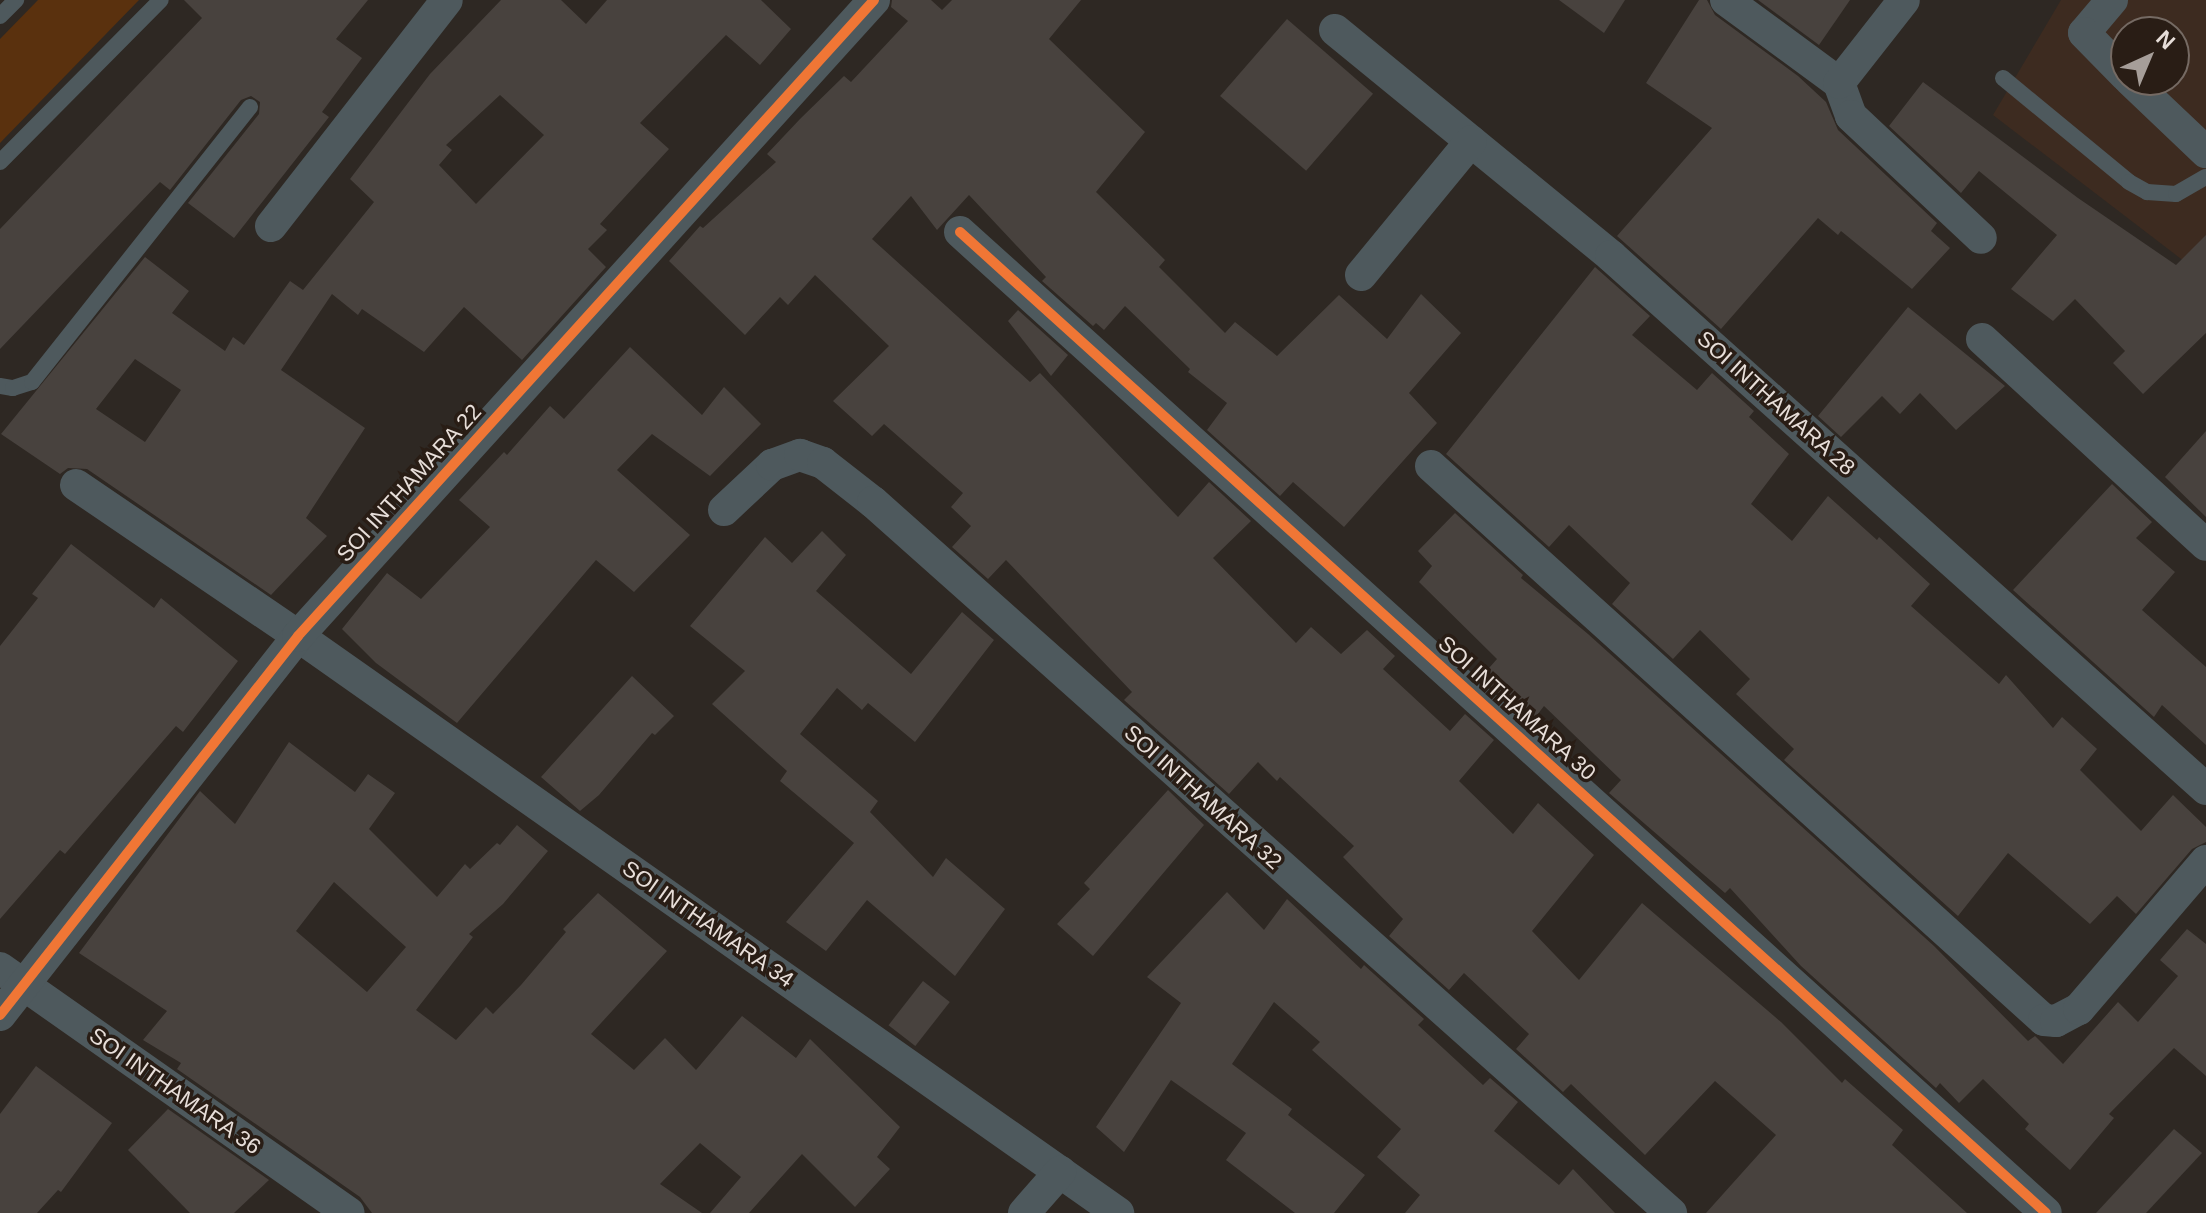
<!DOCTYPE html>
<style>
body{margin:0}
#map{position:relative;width:2206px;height:1213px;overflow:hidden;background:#2e2823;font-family:Arial,sans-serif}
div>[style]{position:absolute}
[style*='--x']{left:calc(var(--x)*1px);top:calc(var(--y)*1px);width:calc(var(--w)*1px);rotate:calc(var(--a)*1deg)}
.built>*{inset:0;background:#3d2b20}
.green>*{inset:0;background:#5a310e}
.building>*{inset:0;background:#48423e;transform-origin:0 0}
.service>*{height:16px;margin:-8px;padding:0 8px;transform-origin:8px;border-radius:8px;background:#4e595d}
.minor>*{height:32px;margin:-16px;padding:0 16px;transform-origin:16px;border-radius:16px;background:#4e595d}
.cycleway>*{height:10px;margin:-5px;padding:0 5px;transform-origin:5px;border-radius:5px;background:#f07635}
span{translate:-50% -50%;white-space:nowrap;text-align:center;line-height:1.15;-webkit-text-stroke:7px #291d15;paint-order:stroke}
.street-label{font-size:22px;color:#e7ded9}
.north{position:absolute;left:2110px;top:16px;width:80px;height:80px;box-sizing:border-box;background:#291d15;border:2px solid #756a63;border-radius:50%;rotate:44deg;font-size:22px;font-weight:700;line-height:32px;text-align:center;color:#e7ded9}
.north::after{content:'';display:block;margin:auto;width:28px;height:36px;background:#a69e99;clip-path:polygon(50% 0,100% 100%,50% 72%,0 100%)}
</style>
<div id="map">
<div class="built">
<div style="clip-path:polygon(evenodd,2061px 0,2206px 0,2206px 278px,1993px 115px,2061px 0,2126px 32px,2174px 32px,2174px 80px,2126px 80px,2126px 32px)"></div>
</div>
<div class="green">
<div style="clip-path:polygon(38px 0,139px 0,0 143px,0 39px)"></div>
</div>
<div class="building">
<div style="clip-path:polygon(184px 0,368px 0,336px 39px,362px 58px,322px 112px,329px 117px,234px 238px,188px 203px,259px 114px,260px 102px,251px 96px,241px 100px,170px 190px,160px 182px,0 349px,0 229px,202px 18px)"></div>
<div style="clip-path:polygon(evenodd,501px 0,561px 0,586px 24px,607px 0,761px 0,791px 29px,760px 65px,726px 35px,640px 123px,669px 149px,600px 224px,607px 230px,588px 249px,606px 267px,522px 360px,464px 307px,424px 352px,362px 309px,358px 315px,332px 294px,281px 370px,365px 428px,306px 518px,327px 536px,271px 595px,87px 469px,68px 468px,60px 474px,1px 434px,145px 257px,189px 291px,172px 313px,225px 351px,233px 337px,244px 345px,290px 281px,303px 290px,374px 202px,350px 179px,430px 74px,501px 0,500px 95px,544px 135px,476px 204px,439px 165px,452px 150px,446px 145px,500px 95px,501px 0,135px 359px,181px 390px,145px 442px,96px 409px,135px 359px)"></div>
<div style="clip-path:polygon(892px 0,931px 0,942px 10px,952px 0,1081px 0,1049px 39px,1145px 132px,1096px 192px,1165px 260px,1159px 267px,1225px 333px,1235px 322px,1277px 356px,1339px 295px,1387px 339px,1421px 294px,1461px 333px,1409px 393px,1437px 423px,1344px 527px,1293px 482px,1280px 496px,1207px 430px,1227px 403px,1188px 372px,1190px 369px,1125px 306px,1104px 330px,1096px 323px,1093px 326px,1042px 281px,1046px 277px,969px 195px,937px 230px,911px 196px,872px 239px,1030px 382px,1040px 373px,1178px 517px,1209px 482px,1251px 521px,1213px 558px,1296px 643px,1311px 627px,1341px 654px,1367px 630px,1395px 656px,1383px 669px,1450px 731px,1465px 714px,1494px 740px,1459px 781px,1513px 834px,1538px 803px,1594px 855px,1532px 931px,1579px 980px,1642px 903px,1781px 1022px,1842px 1083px,1845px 1079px,1903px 1130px,1892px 1145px,1967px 1213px,1706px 1213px,1776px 1135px,1715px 1081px,1645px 1155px,1571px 1084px,1563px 1092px,1516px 1049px,1529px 1034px,1464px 973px,1449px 990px,1389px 936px,1403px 919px,1343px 857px,1354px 846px,1280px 777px,1277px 781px,1258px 762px,1229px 794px,1124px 700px,1132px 692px,1006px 560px,988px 579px,952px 547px,971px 526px,951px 507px,963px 493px,884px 424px,872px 436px,833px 401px,889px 346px,815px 275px,788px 305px,780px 297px,745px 335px,669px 261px,700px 226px,703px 228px,776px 162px,767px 154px,800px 119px,844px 76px,851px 82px,908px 21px,891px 7px)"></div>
<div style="clip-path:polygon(1559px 0,1625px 0,1604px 33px)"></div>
<div style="clip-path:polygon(1699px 0,1707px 0,1715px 15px,1798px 76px,1826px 102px,1838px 130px,1937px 223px,1931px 231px,1950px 248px,1912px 289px,1841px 231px,1838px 235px,1818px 218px,1721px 329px,1617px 236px,1712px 128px,1646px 83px)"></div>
<div style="clip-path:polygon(1758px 0,1850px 0,1819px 45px)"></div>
<div style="left:1287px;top:19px;width:114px;height:102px;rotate:41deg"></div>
<div style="clip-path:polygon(1923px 82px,2078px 198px,2176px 265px,2206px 235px,2206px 333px,2143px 394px,2113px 363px,2125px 351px,2075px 299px,2053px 321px,2011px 289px,2057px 235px,1979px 171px,1961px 193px,1889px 126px)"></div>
<div style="clip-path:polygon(1595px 267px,1650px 316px,1632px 335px,1697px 390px,1712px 373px,1754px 411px,1749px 417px,1789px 454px,1751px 504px,1792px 541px,1828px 496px,1877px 540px,1879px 537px,1930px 584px,1911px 606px,1999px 684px,2006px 675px,2053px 728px,2062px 717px,2097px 749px,2080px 770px,2141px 831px,2173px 795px,2206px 827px,2206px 842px,2192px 849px,2136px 914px,2117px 896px,2090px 924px,2008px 853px,1958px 916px,1784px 760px,1794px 749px,1736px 694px,1750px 679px,1700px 630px,1673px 659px,1612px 604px,1630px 583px,1569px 525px,1549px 547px,1446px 454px)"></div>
<div style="clip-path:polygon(1908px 307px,2005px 386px,1956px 430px,1920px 393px,1900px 414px,1882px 396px,1841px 437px,1818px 416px)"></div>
<div style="clip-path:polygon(1018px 310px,1068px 355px,1051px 376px,1008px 321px)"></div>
<div style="clip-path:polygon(630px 347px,702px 415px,724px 387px,761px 424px,710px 476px,652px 434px,617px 470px,690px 535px,634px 592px,596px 560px,457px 723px,376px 663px,342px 629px,387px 573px,421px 599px,490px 527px,459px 500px,504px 452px,507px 455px,550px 406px,564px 419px)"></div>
<div style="clip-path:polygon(2206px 431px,2206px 517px,2165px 477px)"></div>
<div style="clip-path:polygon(2112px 484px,2152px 522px,2136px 538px,2175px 572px,2142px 610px,2206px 667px,2206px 745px,2162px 705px,2154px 717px,2013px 590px)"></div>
<div style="clip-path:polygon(1455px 513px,1523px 575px,1521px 578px,1588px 634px,1934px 946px,2028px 1041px,2035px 1036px,2063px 1064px,2118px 1002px,2138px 1022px,2178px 976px,2160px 960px,2187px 929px,2206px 944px,2206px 1076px,2174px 1048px,2109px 1114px,2114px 1118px,2070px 1170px,2025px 1129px,2029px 1124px,1983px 1079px,1959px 1103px,1940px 1083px,1936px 1088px,1801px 966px,1730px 888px,1725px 893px,1609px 793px,1621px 780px,1544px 706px,1531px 723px,1481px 677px,1497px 659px,1419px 582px,1432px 566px,1418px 551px)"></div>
<div style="clip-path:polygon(822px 531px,846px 555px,816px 591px,911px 674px,962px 612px,994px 640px,915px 742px,868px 703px,862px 710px,837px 688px,800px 734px,878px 801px,870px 812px,933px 877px,946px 858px,1005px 909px,955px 976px,867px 900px,826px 951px,786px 922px,854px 843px,780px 781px,787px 771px,712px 704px,745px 671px,690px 626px,765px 537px,792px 563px)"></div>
<div style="clip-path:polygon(71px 544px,154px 608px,161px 598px,238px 661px,183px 732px,176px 726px,65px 854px,60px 850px,0 919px,0 646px,38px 598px,32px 594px)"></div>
<div style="clip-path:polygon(632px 676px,674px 716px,655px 735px,652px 733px,599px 795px,580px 811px,541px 777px)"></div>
<div style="clip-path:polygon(evenodd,289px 742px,355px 792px,368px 774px,395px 793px,369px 829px,437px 897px,465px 864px,470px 869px,497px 843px,500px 845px,517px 825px,548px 851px,503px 904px,469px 934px,473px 937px,416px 1010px,456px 1040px,486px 1007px,493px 1014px,521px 985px,566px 932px,563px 929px,598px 893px,667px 951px,591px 1034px,634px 1070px,665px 1038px,696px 1070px,742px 1016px,796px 1058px,810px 1039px,900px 1127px,877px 1157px,890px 1169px,855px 1207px,802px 1154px,749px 1213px,710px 1213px,741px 1177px,700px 1143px,660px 1184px,702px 1213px,372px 1213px,360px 1197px,177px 1069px,181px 1063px,143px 1040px,167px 1011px,79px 953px,200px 791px,235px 824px,289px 742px,334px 882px,406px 947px,367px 992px,296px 931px,334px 882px)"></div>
<div style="clip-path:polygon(1168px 790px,1204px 825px,1093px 956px,1057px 924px,1090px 889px,1084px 883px)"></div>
<div style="clip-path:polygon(1227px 892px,1264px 930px,1287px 899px,1361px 969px,1364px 965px,1424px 1019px,1418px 1025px,1483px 1085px,1490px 1078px,1518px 1102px,1494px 1131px,1559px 1185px,1573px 1169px,1615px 1213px,1405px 1213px,1420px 1195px,1377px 1157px,1401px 1129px,1312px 1050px,1320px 1042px,1274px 1002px,1232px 1064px,1292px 1109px,1288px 1115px,1365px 1175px,1334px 1213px,1295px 1213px,1226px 1160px,1246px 1133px,1171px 1080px,1124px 1152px,1096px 1127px,1181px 1003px,1147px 977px)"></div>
<div style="left:923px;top:981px;width:34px;height:56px;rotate:38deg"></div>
<div style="clip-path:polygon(36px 1066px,112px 1123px,61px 1192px,58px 1190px,37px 1213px,0 1213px,0 1114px)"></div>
<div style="clip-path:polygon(168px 1109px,269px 1180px,234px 1213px,190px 1213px,128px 1150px)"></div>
<div style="clip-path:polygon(2174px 1129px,2202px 1153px,2146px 1213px,2096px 1213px)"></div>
</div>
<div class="service">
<div style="--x:0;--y:16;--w:23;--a:-45"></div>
<div style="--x:2003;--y:78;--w:163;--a:39.5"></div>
<div style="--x:2129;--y:182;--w:21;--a:29"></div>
<div style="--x:2147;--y:192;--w:29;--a:4"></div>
<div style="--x:2176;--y:194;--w:34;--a:-30"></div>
<div style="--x:0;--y:162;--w:228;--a:-45.2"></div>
<div style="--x:0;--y:386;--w:13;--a:9"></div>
<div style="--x:13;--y:388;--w:20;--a:-18"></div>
<div style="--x:32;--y:382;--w:351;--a:-51.6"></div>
</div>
<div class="minor">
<div style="--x:1726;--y:0;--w:140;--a:36.3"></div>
<div style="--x:1839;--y:83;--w:35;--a:70"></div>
<div style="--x:1851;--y:116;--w:178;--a:43.2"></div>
<div style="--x:2112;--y:0;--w:43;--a:130.3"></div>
<div style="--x:2084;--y:33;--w:60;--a:45.7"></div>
<div style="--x:1335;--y:30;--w:357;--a:39.3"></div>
<div style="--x:1611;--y:256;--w:799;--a:41.85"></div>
<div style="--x:2130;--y:80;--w:105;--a:43.5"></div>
<div style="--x:1839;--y:83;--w:105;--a:-51.9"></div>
<div style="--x:271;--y:226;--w:286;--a:-52.1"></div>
<div style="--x:960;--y:232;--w:1463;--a:42.09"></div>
<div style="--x:1361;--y:275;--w:173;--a:-50.6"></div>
<div style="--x:1982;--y:339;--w:304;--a:42.6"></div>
<div style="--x:1431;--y:466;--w:826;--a:42.11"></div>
<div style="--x:2044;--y:1020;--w:12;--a:5"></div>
<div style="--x:2056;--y:1021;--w:26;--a:-28"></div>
<div style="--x:2079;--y:1009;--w:195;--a:-49.4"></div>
<div style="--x:76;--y:485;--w:268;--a:34.2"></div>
<div style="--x:298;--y:636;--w:1003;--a:35.13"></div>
<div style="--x:724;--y:510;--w:66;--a:-43.2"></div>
<div style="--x:772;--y:465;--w:30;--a:-20"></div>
<div style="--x:800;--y:455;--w:24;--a:19"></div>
<div style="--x:823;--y:463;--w:63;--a:38"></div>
<div style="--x:873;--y:502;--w:1069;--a:41.7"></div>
<div style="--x:0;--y:968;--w:426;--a:35.1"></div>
<div style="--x:0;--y:1015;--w:482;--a:-51.8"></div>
<div style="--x:298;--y:636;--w:858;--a:-47.83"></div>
<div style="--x:1024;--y:1213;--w:55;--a:-48.7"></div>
</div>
<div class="cycleway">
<div style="--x:960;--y:232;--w:1463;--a:42.09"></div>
<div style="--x:0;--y:1015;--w:482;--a:-51.8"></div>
<div style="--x:298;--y:636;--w:858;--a:-47.83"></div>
</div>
<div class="street-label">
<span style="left:1776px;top:403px;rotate:42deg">SOI INTHAMARA 28</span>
<span style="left:409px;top:483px;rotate:-48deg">SOI INTHAMARA 22</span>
<span style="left:1517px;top:708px;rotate:42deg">SOI INTHAMARA 30</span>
<span style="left:1203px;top:797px;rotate:42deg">SOI INTHAMARA 32</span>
<span style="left:708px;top:924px;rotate:35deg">SOI INTHAMARA 34</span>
<span style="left:175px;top:1091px;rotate:35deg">SOI INTHAMARA 36</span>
</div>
<div class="north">N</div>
</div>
